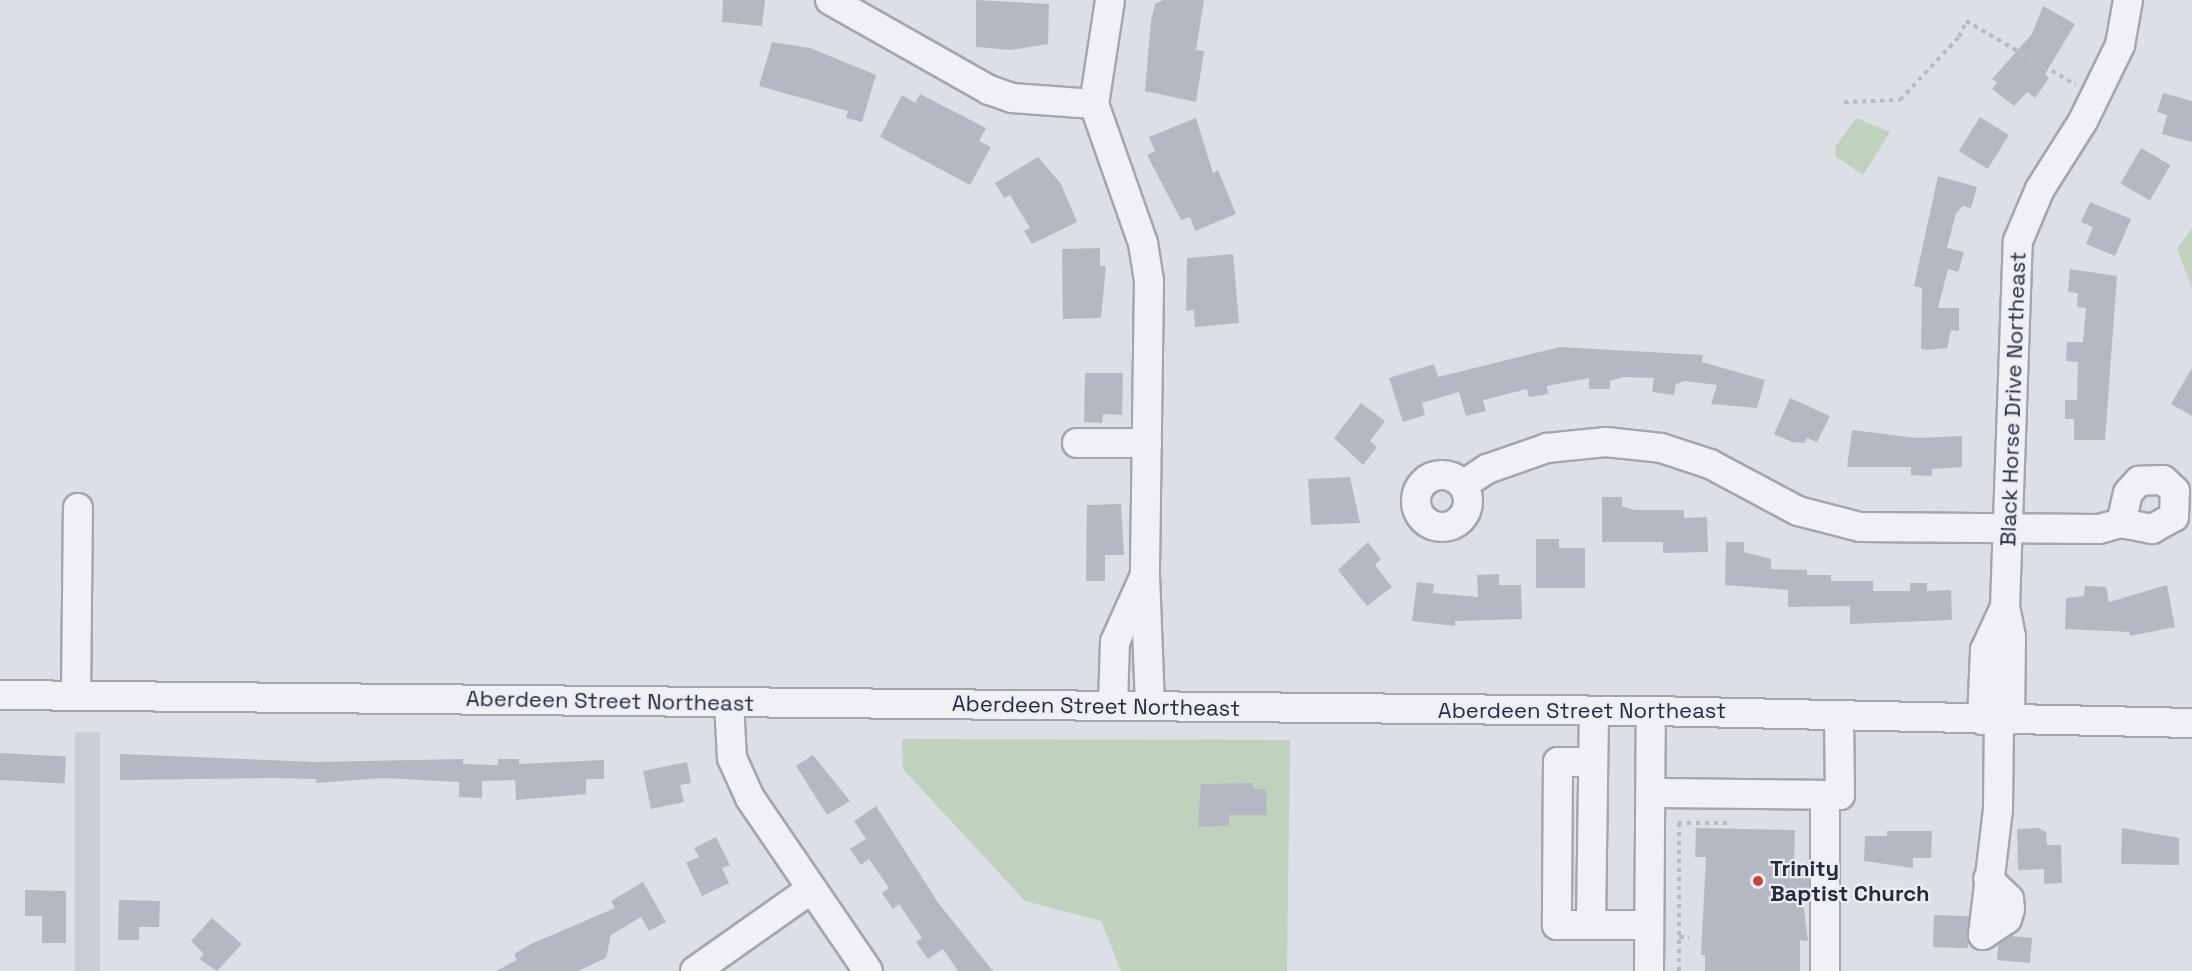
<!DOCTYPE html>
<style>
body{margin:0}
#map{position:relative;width:2192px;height:971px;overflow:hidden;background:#dddfe7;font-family:"Space Grotesk",sans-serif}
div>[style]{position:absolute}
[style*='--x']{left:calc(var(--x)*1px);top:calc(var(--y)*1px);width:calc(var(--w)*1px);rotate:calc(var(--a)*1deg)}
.built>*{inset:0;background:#cbced9;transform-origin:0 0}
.green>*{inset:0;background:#c0d1be}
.building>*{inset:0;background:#b4b8c3;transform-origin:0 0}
.path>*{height:4px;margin-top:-2px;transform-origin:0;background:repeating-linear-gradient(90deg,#b8bac1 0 4.5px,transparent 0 9px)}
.roads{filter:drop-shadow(2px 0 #a3a5b1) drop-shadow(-2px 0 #a3a5b1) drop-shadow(0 2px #a3a5b1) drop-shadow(0 -2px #a3a5b1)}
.minor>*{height:28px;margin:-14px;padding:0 14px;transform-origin:14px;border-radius:14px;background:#f0f1f5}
.minor>.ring{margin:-14px;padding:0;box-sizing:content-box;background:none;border:28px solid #f0f1f5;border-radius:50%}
.dots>*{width:16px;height:16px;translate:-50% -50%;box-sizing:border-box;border:3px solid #eceef5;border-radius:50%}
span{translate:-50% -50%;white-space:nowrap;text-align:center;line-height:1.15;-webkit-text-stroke:4.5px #eceef5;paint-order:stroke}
.street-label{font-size:22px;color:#272b3d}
.poi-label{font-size:22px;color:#272b3d;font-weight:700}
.left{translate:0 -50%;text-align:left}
</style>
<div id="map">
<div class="built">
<div style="left:75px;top:732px;width:25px;height:239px"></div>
</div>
<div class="green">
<div style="clip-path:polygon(1856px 118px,1890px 132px,1863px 175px,1836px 157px,1835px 147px)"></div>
<div style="clip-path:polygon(2192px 228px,2192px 288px,2177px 249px)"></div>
<div style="clip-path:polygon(902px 739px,1290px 740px,1287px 971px,1121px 971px,1101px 921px,1025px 901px,903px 769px)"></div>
</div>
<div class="building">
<div style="clip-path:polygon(723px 0,765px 0,762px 26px,722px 22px)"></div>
<div style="clip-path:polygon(976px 0,1049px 4px,1048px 44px,1011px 50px,976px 47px)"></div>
<div style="clip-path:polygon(1163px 0,1204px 0,1196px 50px,1204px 51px,1196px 102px,1145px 91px,1151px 20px,1155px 4px)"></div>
<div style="clip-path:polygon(2043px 6px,2075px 24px,2045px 74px,2049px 78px,2035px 98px,2027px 92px,2014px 106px,1992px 89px,1997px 82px,1992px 79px,2032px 34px)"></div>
<div style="clip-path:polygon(772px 42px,810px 48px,876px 75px,862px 122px,846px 118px,848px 111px,759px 86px)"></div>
<div style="clip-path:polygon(2163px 93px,2192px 101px,2192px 142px,2162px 134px,2167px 115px,2157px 112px)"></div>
<div style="clip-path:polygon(920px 94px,986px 128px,979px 141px,991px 147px,970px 185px,880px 137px,902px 95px,915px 103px)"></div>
<div style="left:1980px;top:117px;width:34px;height:40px;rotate:32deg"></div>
<div style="clip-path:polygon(1196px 118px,1213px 173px,1218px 170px,1236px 214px,1195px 231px,1190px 217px,1181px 220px,1147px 155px,1155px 151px,1149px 137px)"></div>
<div style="left:2141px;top:148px;width:34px;height:41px;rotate:30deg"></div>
<div style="clip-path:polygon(1038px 157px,1061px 184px,1077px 222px,1032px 244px,1024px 231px,1030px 228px,1010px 195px,1004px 198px,995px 183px)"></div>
<div style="clip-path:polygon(1938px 176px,1977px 187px,1971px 208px,1963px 206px,1956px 213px,1947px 248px,1964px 252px,1958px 272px,1948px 269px,1938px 308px,1959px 308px,1959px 331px,1951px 330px,1947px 348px,1927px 350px,1921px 349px,1922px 288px,1914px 286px)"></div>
<div style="clip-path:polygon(2090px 202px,2131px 219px,2115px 256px,2086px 244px,2093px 227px,2081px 222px)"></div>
<div style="clip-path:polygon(1100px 248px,1100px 266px,1106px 266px,1101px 318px,1063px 319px,1062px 249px)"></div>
<div style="clip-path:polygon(1233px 254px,1239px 323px,1195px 327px,1194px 310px,1186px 311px,1187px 258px)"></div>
<div style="clip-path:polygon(2070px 269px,2117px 276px,2105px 440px,2074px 440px,2074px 419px,2065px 419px,2065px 400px,2077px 400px,2078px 362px,2066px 361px,2067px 342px,2083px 342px,2086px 308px,2077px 307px,2078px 293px,2068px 292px)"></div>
<div style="clip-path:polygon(1560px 347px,1703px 355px,1702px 362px,1765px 380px,1757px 408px,1711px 404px,1717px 385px,1685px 381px,1676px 384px,1674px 395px,1652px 392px,1654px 378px,1623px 377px,1610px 381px,1610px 389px,1589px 389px,1589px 378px,1547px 386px,1548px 394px,1529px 397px,1527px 389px,1483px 400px,1486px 411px,1466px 416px,1459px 392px,1422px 403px,1425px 415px,1403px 422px,1389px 378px,1434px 364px,1438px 377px)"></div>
<div style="clip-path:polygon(2192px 368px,2192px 416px,2171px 404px)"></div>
<div style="clip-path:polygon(1085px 373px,1123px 373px,1122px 415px,1103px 414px,1102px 423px,1084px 422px)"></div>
<div style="clip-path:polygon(1790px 398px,1830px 416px,1817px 442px,1807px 438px,1804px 443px,1792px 442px,1774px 434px)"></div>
<div style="clip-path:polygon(1361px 403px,1385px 421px,1370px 441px,1377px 447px,1363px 465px,1334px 438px)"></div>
<div style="clip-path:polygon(1852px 430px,1917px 438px,1962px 436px,1962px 467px,1932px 469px,1932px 476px,1911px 475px,1911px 467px,1847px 467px)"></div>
<div style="clip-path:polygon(1350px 477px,1360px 523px,1311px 525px,1308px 479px)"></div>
<div style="clip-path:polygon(1602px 497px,1622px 497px,1622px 506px,1635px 510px,1684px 510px,1684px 518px,1707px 517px,1708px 552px,1663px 553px,1663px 542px,1602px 542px)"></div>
<div style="clip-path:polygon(1121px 504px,1124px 555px,1105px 555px,1105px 581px,1086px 581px,1087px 505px)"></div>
<div style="clip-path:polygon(1536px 539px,1559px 539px,1559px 548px,1585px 548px,1585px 588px,1536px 588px)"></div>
<div style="clip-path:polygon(1368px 542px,1381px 559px,1375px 565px,1392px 587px,1367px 606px,1338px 570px)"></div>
<div style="clip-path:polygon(1726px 542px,1744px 542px,1744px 552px,1771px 559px,1771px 569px,1807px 570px,1807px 575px,1831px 575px,1831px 581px,1873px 581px,1873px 591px,1910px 591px,1910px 583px,1927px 583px,1927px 591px,1951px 590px,1952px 620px,1850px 624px,1850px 606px,1788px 607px,1788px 590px,1725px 585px)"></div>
<div style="clip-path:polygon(1499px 574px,1499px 585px,1521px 585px,1522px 619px,1455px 621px,1455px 626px,1412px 621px,1417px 582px,1434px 584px,1433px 593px,1478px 597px,1477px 575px)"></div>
<div style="clip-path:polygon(2167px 585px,2175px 627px,2130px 636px,2129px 632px,2065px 629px,2066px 598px,2084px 596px,2085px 586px,2106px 587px,2109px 602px)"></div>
<div style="left:0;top:753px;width:66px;height:27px;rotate:3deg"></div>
<div style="clip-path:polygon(120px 754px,316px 762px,463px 759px,463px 764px,498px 765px,498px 759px,519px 759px,519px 764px,604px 760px,604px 779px,586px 779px,586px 794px,516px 800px,515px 780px,482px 781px,482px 798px,459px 797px,459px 782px,383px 778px,316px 783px,316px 779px,275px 778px,120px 780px)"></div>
<div style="clip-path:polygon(813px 755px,850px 801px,827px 815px,796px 766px)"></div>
<div style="clip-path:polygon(687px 762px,691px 783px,680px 785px,684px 802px,651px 809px,643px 771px)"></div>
<div style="clip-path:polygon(1253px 783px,1253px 789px,1266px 789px,1267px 815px,1229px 815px,1229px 826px,1198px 827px,1201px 784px)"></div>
<div style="clip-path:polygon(876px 806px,939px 904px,993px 971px,958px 971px,943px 949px,928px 959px,916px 942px,922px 938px,899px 904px,893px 909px,882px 893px,889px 888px,869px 859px,861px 865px,850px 849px,866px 839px,854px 821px)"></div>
<div style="clip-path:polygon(1696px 828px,1795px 830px,1794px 863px,1809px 863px,1809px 900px,1803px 900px,1808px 941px,1800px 940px,1800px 971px,1705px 971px,1705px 955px,1701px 955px,1706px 857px,1695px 857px)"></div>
<div style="clip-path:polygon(2039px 828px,2046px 832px,2047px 845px,2061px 845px,2062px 883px,2044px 884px,2044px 869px,2018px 870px,2017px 829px)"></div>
<div style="clip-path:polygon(2122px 828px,2179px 838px,2179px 865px,2121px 864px)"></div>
<div style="clip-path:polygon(1887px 831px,1932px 831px,1931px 858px,1913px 858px,1913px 868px,1864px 861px,1865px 836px,1887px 836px)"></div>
<div style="clip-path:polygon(716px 837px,730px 865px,722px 868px,729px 883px,702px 896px,686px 863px,699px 857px,694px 848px)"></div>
<div style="clip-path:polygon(643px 882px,666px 922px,649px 931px,641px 917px,611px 935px,606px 958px,578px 971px,496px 971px,517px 960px,514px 954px,531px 944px,615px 908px,611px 901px)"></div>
<div style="clip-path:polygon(25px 890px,66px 891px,66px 943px,42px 943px,42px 916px,25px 916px)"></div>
<div style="clip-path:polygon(119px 900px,160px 901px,159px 927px,139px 927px,139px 940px,118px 940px)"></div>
<div style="left:1934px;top:915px;width:35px;height:32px;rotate:2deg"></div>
<div style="clip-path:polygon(212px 918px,242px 944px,217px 971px,199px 959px,204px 954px,191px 941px)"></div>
<div style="clip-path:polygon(2011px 936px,2032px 938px,2030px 963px,1997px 960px,1998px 945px)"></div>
</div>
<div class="path">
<div style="--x:1844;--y:102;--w:56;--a:-2"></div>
<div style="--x:1900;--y:100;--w:86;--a:-46.9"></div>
<div style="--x:1959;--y:37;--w:17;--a:-66"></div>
<div style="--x:1966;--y:21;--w:127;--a:30.2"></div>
<div style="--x:1678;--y:823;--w:50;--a:0"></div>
<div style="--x:1679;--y:823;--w:148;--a:90"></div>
<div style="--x:1679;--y:937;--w:10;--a:0"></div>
</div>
<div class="roads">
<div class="minor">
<div style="--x:830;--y:0;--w:183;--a:29.5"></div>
<div style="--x:989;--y:90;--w:24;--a:19"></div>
<div style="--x:1012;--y:98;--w:82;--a:4.2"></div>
<div style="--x:1110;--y:0;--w:105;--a:98.7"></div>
<div style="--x:1094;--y:104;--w:147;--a:70.6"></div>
<div style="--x:1143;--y:243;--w:38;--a:81"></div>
<div style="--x:1149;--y:281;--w:294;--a:90.8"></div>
<div style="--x:1145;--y:575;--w:131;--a:87.8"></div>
<div style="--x:1077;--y:443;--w:70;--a:0"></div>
<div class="ring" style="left:1416px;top:475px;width:24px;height:24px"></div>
<div style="--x:1463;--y:485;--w:29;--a:-34"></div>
<div style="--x:1487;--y:469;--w:64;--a:-19.3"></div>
<div style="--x:1547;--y:448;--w:59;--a:-5.8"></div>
<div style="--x:1606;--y:442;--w:55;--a:6.2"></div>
<div style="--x:1661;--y:448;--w:52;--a:18.1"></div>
<div style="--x:1710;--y:464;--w:100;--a:28.1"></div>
<div style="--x:1798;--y:511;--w:64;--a:14.5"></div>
<div style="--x:1860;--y:527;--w:239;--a:0.5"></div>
<div style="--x:2099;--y:529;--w:23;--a:-15"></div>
<div style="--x:2121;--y:523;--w:32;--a:11"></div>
<div style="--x:2152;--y:529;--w:25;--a:-29"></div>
<div style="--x:2174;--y:517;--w:26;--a:-88"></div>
<div style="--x:2175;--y:491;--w:16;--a:-137"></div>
<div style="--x:2163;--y:480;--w:24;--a:178"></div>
<div style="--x:2139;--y:481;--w:16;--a:133"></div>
<div style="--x:2128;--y:493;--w:31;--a:103"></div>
<div style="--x:0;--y:695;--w:1651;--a:0.56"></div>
<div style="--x:1651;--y:711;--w:541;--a:1.27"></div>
<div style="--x:76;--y:695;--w:187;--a:-89.4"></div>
<div style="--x:729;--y:703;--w:55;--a:86.9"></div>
<div style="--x:732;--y:758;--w:44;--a:65.8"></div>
<div style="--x:750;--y:798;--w:209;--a:55.7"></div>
<div style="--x:1113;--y:705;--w:63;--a:-88.2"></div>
<div style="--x:1115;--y:642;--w:73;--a:-65.9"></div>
<div style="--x:1982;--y:720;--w:70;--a:-87.5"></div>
<div style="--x:1985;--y:650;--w:47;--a:-65.1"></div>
<div style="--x:2010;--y:720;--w:83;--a:-89.3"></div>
<div style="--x:2011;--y:637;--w:31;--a:-101"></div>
<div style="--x:2005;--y:607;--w:366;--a:-88"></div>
<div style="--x:2018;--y:241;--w:56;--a:-67.1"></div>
<div style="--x:2040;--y:189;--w:80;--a:-57.7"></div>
<div style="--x:2083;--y:121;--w:85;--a:-64"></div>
<div style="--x:2120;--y:45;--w:46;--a:-79.9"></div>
<div style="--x:1593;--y:762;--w:35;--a:180"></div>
<div style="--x:1558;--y:762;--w:163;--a:90.4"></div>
<div style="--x:1557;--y:925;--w:92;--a:0"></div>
<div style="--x:1651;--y:793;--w:189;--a:0.6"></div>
<div style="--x:1840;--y:795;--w:80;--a:-90.7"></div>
<div style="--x:1825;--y:795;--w:176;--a:90"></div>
<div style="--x:1591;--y:925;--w:214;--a:-89.2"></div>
<div style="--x:1983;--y:935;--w:127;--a:-83.2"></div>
<div style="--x:1998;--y:809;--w:89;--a:-89.4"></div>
<div style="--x:1983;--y:935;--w:29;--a:-34"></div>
<div style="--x:2007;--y:919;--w:10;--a:-73"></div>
<div style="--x:2010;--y:909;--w:10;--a:-96"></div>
<div style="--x:2009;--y:899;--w:29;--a:-136"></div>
<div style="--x:695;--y:971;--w:141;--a:-35.2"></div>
<div style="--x:1649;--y:971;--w:260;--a:-89.6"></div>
</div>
</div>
<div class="dots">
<div style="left:1758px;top:881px;background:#cc4342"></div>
</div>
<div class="street-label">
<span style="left:2013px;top:399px;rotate:-88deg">Black Horse Drive Northeast</span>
<span style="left:610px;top:701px;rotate:1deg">Aberdeen Street Northeast</span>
<span style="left:1096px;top:706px;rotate:1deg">Aberdeen Street Northeast</span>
<span style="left:1582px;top:711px">Aberdeen Street Northeast</span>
</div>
<div class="poi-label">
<span class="left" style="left:1770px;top:881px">Trinity<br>Baptist Church</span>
</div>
</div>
